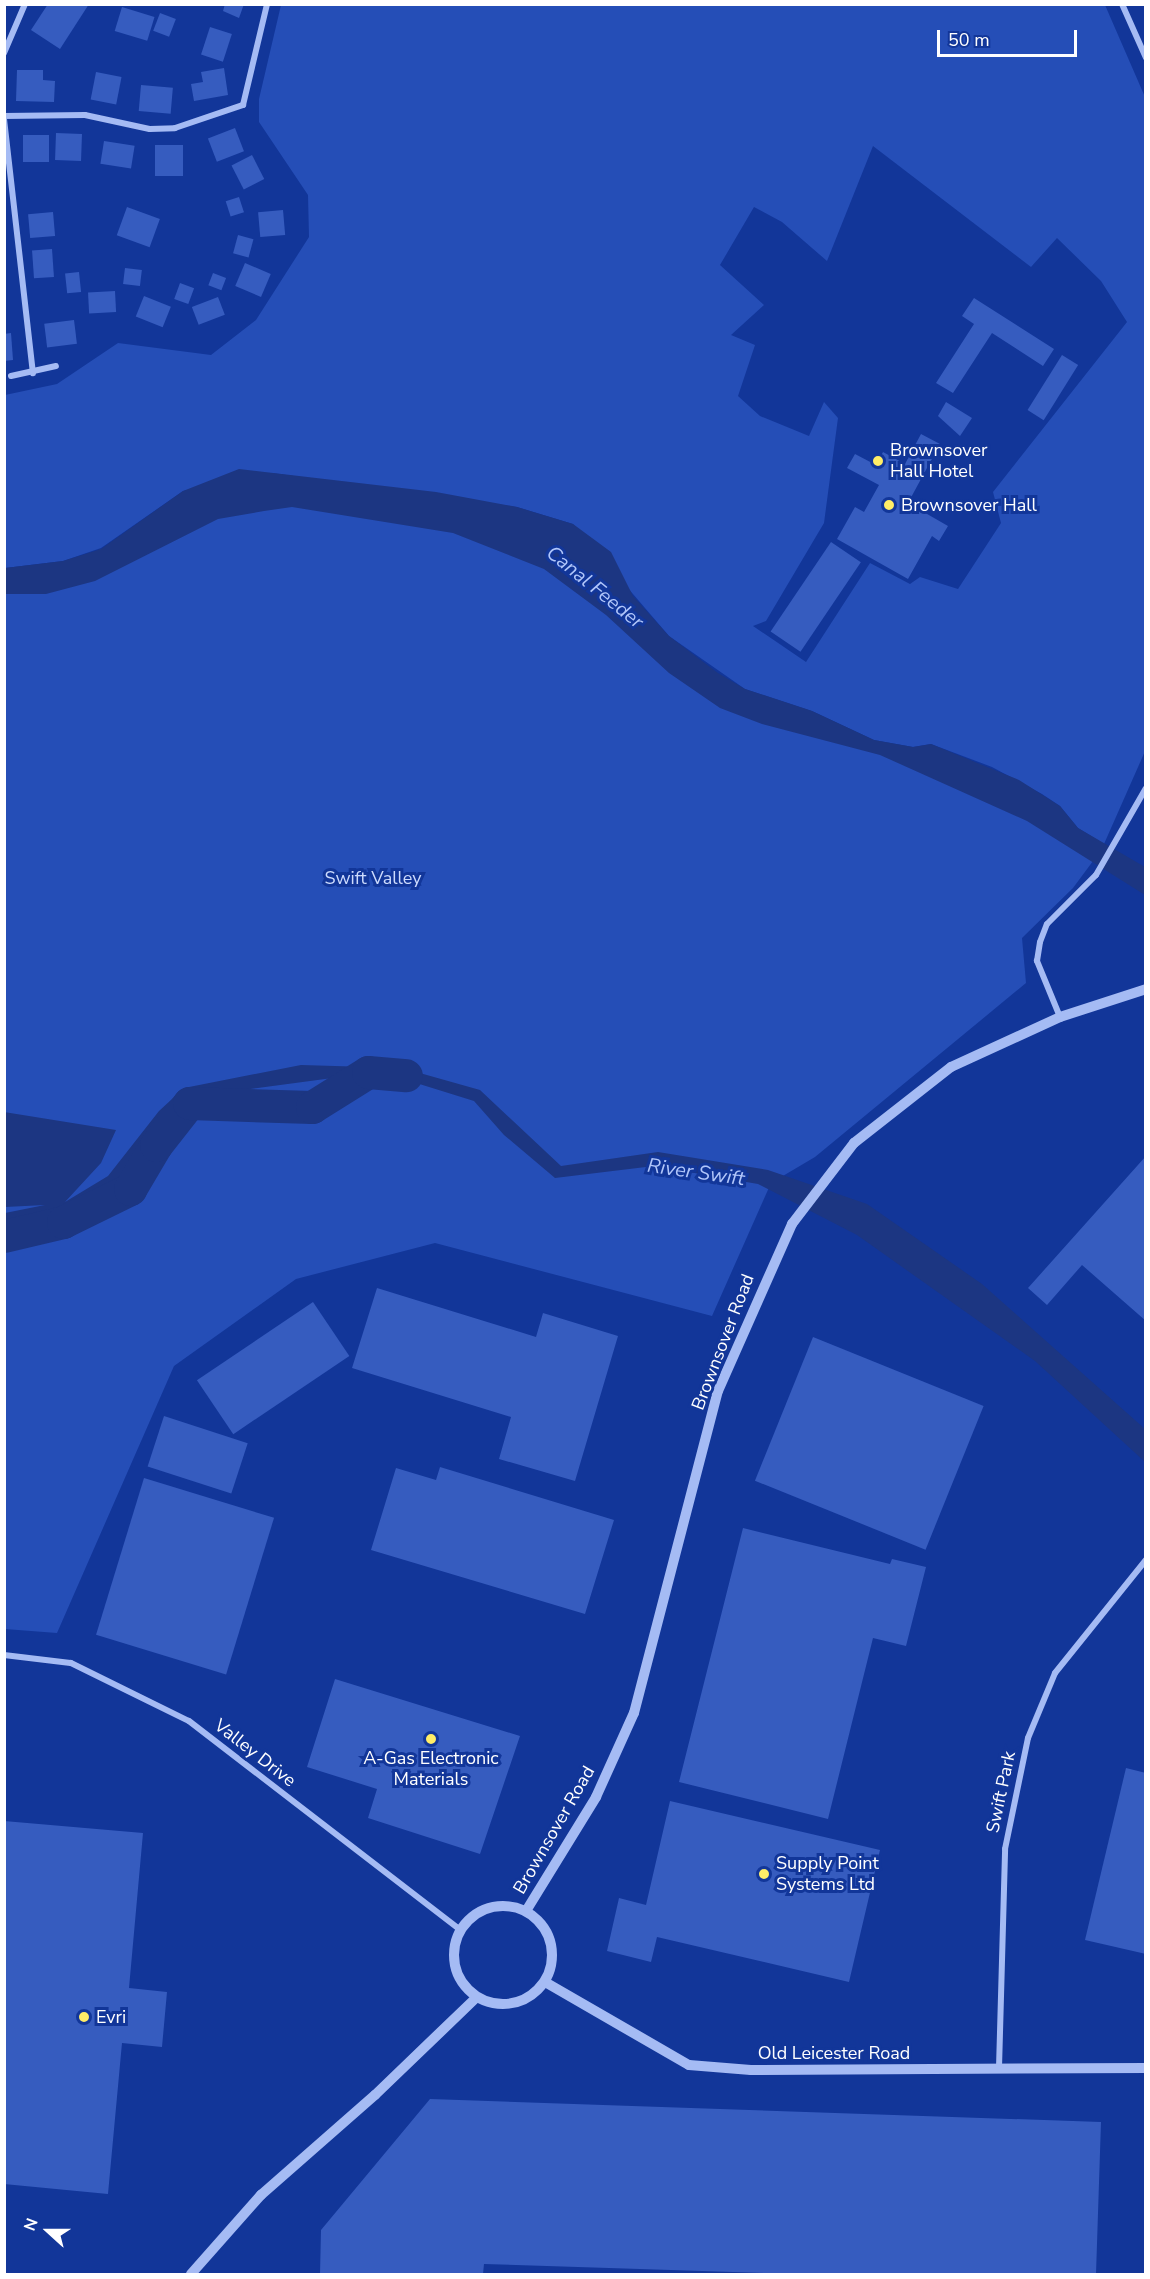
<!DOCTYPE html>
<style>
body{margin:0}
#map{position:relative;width:1150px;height:2279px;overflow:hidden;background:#123699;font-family:"Nunito Sans",sans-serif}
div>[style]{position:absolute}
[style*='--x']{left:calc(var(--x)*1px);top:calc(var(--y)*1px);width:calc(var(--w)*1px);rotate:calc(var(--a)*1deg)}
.green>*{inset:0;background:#254eb7}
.water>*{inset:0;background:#1c3682}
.river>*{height:33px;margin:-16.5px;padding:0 16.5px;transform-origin:16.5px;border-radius:16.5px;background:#1c3682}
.building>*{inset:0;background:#365cbf;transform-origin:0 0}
.minor>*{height:6px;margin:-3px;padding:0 3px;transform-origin:3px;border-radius:3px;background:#a5bbf4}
.tertiary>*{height:10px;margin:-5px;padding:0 5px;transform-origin:5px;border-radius:5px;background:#a5bbf4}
.tertiary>.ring{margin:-5px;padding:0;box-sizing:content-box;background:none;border:10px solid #a5bbf4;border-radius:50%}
.dots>*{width:16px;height:16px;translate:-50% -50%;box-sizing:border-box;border:3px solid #123699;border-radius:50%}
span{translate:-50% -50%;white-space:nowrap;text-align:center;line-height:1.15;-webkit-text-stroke:6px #123699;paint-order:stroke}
.poi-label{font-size:18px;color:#fff}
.left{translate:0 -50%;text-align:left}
.park-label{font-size:18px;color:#cddbfd}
.street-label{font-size:18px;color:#fff}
.water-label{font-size:20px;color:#b1c6fa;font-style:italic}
.frame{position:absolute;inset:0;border:6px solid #fff;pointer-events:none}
.north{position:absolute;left:18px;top:2201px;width:60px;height:60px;-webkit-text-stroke:4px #123699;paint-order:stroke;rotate:291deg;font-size:16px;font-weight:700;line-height:24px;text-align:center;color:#fff}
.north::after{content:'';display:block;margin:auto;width:21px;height:27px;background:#fff;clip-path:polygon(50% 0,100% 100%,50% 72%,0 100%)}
.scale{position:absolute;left:937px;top:30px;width:140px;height:27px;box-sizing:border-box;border:3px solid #fff;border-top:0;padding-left:8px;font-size:18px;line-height:21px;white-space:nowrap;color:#fff;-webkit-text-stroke:4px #123699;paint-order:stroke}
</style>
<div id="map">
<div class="green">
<div style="clip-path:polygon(evenodd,281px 5px,1105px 5px,1145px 97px,1146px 749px,1104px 844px,1078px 828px,1060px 806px,1042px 794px,992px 767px,931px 744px,913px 747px,874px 740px,812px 711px,745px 689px,669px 636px,573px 524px,517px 507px,272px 473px,183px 491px,101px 548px,63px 561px,5px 568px,5px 395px,57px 384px,118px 343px,211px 355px,256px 320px,309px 237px,308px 195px,259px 122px,259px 99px,281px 5px,873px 146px,1031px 267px,1057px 238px,1101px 281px,1127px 322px,993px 492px,1001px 523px,958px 589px,920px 577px,910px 584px,870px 563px,806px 662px,753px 626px,766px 621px,824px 523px,838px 418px,824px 402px,809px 436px,760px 416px,738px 396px,755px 345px,731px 335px,764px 305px,720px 265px,754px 207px,782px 222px,827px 261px,873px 146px)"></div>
<div style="clip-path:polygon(238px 494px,514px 531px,708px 681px,1030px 806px,1096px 857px,1073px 888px,1022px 938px,1026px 983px,815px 1157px,771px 1183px,712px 1316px,435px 1243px,296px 1279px,174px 1366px,57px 1633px,5px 1629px,5px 581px,20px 582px)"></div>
</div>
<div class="water">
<div style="clip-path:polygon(239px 469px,436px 492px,517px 507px,573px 524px,611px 552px,633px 596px,669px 636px,718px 673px,745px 689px,812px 711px,874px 740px,913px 747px,931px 744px,1019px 780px,1060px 806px,1078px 828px,1145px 867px,1145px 895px,1027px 821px,880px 755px,762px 724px,720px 708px,669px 673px,606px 615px,544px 569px,453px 533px,292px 507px,264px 511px,218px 519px,95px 581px,46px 594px,5px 594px,5px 568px,63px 561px,101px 549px,183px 491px)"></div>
<div style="clip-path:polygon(301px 1065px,402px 1068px,480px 1090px,561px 1166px,658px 1152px,768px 1170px,867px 1204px,982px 1284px,1145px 1429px,1145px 1462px,1035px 1361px,857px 1235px,758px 1184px,654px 1166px,555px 1178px,504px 1135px,474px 1101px,413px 1082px,355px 1075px,197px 1096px,180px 1110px,118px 1186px,70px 1215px,5px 1229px,5px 1213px,45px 1205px,5px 1207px,4px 1112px,116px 1130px,101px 1163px,65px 1202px,108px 1176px,159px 1111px,184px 1088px)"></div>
</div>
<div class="river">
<div style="--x:4;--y:1236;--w:61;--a:-13.3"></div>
<div style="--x:63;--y:1222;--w:75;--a:-26.2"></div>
<div style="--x:130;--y:1189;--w:51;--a:-59.4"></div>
<div style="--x:156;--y:1145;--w:53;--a:-51.8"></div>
<div style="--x:189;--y:1103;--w:123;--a:1.9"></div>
<div style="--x:312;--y:1107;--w:66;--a:-32"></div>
<div style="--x:368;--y:1072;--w:38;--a:5"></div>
</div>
<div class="building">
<div style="clip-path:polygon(48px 4px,89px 4px,60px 49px,31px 30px)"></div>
<div style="clip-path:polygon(225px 4px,244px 4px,239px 18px,223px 11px)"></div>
<div style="left:122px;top:7px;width:34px;height:25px;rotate:17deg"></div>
<div style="left:160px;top:13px;width:17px;height:19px;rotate:21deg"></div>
<div style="left:210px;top:27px;width:23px;height:29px;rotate:18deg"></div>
<div style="clip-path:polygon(224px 68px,228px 95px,194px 101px,191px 84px,203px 82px,201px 72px)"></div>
<div style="clip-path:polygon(17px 70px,43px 70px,43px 80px,55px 81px,54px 102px,16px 101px)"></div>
<div style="left:96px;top:72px;width:26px;height:28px;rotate:11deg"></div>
<div style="left:141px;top:85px;width:32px;height:26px;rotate:5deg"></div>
<div style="left:235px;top:128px;width:25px;height:29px;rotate:69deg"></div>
<div style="left:56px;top:133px;width:26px;height:27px;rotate:2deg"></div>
<div style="left:23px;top:135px;width:26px;height:27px"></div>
<div style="left:104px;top:141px;width:31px;height:23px;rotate:9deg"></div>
<div style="left:155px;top:145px;width:28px;height:31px"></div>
<div style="left:252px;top:155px;width:27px;height:23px;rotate:63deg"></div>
<div style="left:239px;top:197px;width:16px;height:14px;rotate:72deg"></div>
<div style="left:127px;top:207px;width:35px;height:30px;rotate:20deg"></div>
<div style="left:283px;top:210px;width:25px;height:25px;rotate:85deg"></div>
<div style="left:53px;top:212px;width:24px;height:25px;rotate:85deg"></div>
<div style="left:238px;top:235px;width:16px;height:19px;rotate:15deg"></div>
<div style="left:52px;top:249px;width:28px;height:20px;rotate:86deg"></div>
<div style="left:245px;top:263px;width:28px;height:25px;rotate:23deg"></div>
<div style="left:125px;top:268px;width:17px;height:16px;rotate:7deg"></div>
<div style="left:79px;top:272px;width:20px;height:14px;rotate:84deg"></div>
<div style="left:213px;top:273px;width:14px;height:13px;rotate:21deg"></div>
<div style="left:180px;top:283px;width:15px;height:17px;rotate:20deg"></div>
<div style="left:115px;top:291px;width:21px;height:27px;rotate:87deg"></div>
<div style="left:144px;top:296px;width:29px;height:22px;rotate:22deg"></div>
<div style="left:218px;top:297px;width:19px;height:28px;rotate:69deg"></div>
<div style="clip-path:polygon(974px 298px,1054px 349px,1043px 366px,992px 333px,953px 393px,936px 383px,974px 324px,962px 316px)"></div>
<div style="left:74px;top:320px;width:24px;height:30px;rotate:83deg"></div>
<div style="clip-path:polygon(11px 333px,13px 360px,4px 361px,4px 334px)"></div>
<div style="left:1062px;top:355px;width:19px;height:65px;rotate:32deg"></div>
<div style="clip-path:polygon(946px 402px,972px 418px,960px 436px,938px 416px)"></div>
<div style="clip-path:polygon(921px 434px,940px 444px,908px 503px,948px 526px,939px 541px,932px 536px,908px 579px,837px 539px,855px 507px,864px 512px,879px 485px,847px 468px,855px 454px,876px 465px,883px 452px,905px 464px)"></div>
<div style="left:831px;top:542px;width:36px;height:108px;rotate:34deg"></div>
<div style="clip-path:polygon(1146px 1156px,1146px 1321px,1082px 1265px,1047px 1305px,1028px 1288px)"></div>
<div style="clip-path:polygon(377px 1288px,536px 1337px,543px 1313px,618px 1336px,575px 1481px,499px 1459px,511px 1417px,352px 1368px)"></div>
<div style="left:313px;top:1302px;width:65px;height:140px;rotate:56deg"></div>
<div style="left:813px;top:1337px;width:184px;height:155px;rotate:22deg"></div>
<div style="left:164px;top:1416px;width:88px;height:53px;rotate:18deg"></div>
<div style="clip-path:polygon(440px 1467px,614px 1520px,585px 1614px,371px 1550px,396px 1468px,436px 1480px)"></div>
<div style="left:144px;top:1478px;width:136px;height:164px;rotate:17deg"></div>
<div style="clip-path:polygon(743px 1528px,890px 1564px,892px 1559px,926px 1567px,906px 1646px,873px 1638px,828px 1819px,679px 1782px)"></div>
<div style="clip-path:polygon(335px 1679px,520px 1736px,480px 1854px,368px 1818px,377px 1789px,307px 1767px)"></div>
<div style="clip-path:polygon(1126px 1768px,1146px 1773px,1146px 1954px,1085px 1940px)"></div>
<div style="clip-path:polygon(670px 1801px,880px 1850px,849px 1982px,657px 1937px,651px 1962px,607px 1951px,619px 1898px,646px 1905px)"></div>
<div style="clip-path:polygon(4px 1821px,143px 1833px,129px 1988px,167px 1992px,162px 2047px,122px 2043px,108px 2194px,4px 2184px)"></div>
<div style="clip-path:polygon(430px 2099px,1101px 2122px,1096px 2274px,796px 2274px,484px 2264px,483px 2274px,320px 2274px,321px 2230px)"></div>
</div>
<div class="minor">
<div style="--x:1122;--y:4;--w:59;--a:66"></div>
<div style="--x:4;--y:53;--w:53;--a:-66.8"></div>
<div style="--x:4;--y:116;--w:81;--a:-0.7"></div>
<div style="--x:85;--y:115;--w:66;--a:12.2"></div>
<div style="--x:150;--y:129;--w:25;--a:-2"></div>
<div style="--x:175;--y:128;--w:72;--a:-18.7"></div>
<div style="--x:243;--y:105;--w:104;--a:-76.6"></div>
<div style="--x:4;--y:119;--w:256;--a:83.5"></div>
<div style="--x:11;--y:376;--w:46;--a:-12.5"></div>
<div style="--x:1060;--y:1017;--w:61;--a:-112.3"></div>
<div style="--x:1037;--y:961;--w:19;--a:-81"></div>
<div style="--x:1040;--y:942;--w:19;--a:-69"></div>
<div style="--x:1047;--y:924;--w:69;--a:-45"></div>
<div style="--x:1096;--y:875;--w:100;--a:-60.1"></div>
<div style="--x:4;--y:1655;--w:67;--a:6.8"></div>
<div style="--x:71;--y:1663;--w:131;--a:26.2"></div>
<div style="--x:189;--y:1721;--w:342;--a:37.6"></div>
<div style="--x:999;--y:2068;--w:219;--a:-88.4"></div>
<div style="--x:1005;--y:1849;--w:113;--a:-78.3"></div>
<div style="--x:1028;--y:1738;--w:70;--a:-67.4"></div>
<div style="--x:1055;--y:1673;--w:145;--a:-51.2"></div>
</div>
<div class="tertiary">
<div class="ring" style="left:454px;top:1906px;width:88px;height:88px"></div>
<div style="--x:526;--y:1911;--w:134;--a:-58.4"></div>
<div style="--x:596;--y:1797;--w:92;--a:-65.7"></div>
<div style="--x:634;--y:1713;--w:333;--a:-75.4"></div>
<div style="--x:718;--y:1391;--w:183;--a:-66.1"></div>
<div style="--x:792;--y:1224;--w:102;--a:-52.6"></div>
<div style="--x:854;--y:1143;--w:123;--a:-38.1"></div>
<div style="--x:951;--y:1067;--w:120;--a:-24.6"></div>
<div style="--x:1060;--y:1017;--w:90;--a:-18"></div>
<div style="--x:545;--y:1982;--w:166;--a:30"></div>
<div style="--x:689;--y:2065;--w:62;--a:4.6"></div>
<div style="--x:751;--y:2070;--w:395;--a:-0.3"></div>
<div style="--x:191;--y:2274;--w:106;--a:-48.5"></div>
<div style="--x:261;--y:2195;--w:152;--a:-41.3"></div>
<div style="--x:375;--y:2095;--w:141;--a:-43.9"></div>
</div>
<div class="dots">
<div style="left:878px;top:461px;background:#ffed67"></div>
<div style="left:889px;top:505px;background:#ffed67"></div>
<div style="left:431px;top:1739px;background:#ffed67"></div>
<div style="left:764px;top:1874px;background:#ffed67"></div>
<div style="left:84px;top:2017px;background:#ffed67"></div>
</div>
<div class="poi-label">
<span class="left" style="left:890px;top:461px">Brownsover<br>Hall Hotel</span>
<span class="left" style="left:901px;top:505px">Brownsover Hall</span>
<span style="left:431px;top:1769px">A-Gas Electronic<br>Materials</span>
<span class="left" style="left:776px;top:1874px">Supply Point<br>Systems Ltd</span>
<span class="left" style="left:96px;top:2017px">Evri</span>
</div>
<div class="park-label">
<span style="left:373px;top:878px">Swift Valley</span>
</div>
<div class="street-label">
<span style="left:723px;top:1342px;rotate:-69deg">Brownsover Road</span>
<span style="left:255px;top:1753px;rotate:38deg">Valley Drive</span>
<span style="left:1001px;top:1792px;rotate:-78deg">Swift Park</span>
<span style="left:554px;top:1830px;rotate:-60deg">Brownsover Road</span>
<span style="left:834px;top:2053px">Old Leicester Road</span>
</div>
<div class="water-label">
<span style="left:595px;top:587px;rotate:39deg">Canal Feeder</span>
<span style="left:696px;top:1172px;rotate:8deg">River Swift</span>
</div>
<div class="frame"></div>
<div class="north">N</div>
<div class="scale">50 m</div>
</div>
